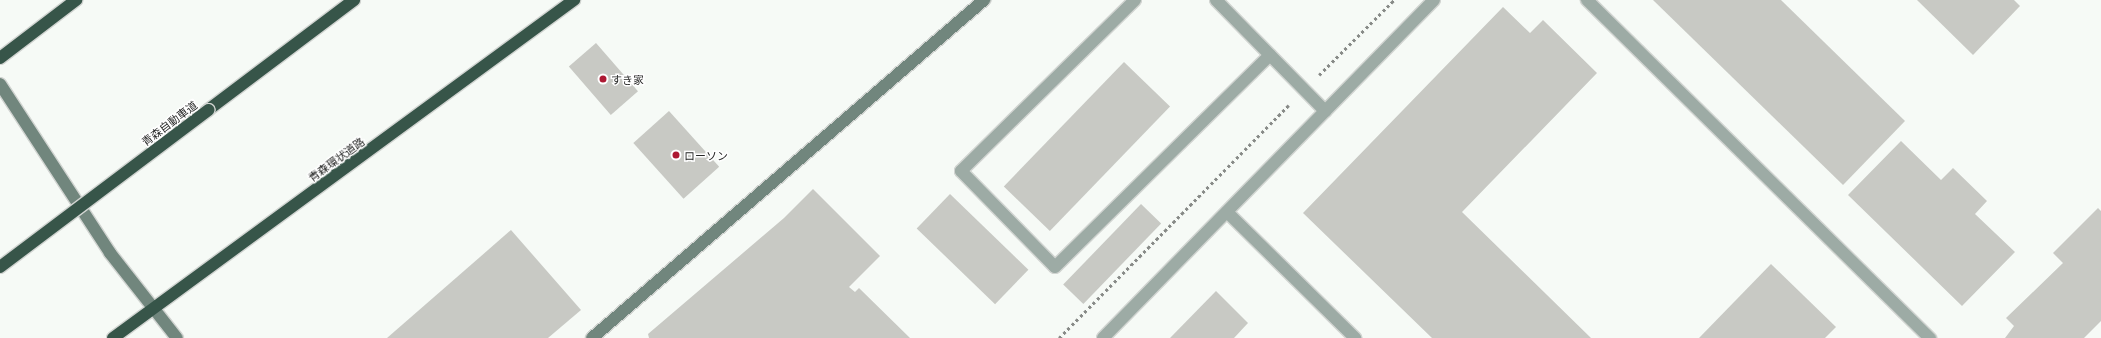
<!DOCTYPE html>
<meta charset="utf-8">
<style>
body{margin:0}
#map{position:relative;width:2101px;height:338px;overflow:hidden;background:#f6faf6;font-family:Literata,"Noto Sans JP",serif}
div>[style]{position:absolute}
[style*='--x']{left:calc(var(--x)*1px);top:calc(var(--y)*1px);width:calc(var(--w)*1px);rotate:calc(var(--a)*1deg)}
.building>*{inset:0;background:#c8c9c4;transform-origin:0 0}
.path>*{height:2.5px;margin-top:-1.25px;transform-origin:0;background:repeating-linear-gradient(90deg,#878a87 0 3px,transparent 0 6px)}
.roads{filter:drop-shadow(1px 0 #d1d4d1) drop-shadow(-1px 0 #d1d4d1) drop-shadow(0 1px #d1d4d1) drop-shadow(0 -1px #d1d4d1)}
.lane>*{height:12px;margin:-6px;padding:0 6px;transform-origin:6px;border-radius:6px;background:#9daba5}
.street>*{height:12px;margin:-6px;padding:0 6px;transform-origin:6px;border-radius:6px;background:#9daba5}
.secondary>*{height:12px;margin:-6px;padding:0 6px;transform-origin:6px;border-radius:6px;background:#71867d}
.highway>*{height:12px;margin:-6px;padding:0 6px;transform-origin:6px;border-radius:6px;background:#375549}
.bridges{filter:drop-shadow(1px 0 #d1d4d1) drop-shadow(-1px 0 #d1d4d1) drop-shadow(0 1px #d1d4d1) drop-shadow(0 -1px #d1d4d1)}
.highway-bridge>*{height:12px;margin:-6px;padding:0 6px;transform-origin:6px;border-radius:6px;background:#375549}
.dots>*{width:11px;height:11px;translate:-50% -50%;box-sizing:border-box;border:2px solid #fff;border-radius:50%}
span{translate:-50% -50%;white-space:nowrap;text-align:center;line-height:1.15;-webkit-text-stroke:3px #fff;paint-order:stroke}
.poi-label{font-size:11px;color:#262726}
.left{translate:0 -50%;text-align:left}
.street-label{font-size:11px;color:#262726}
</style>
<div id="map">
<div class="building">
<div style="clip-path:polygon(1653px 0,1781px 0,1905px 121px,1843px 185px)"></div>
<div style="clip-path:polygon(1917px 0,2014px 0,2020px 6px,1973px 55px)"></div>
<div style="clip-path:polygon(1503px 7px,1530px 33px,1543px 20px,1597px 73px,1462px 212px,1591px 338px,1432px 338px,1303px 213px)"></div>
<div style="left:596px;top:43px;width:64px;height:36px;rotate:49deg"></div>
<div style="left:1124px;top:62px;width:64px;height:173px;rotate:44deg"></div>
<div style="left:669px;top:111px;width:75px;height:48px;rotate:48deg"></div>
<div style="clip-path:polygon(1901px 141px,1941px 180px,1953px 168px,1987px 201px,1975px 214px,2015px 252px,1962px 306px,1848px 195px)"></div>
<div style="clip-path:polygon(813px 189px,880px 256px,849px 287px,855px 292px,859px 288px,910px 338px,649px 338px,648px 334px,784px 218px)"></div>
<div style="left:950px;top:194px;width:109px;height:48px;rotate:44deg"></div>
<div style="left:1141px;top:204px;width:28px;height:112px;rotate:44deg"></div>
<div style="clip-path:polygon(2098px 208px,2101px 211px,2101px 321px,2084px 338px,2005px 338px,2014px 326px,2006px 318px,2063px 263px,2053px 253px)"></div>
<div style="clip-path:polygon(511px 230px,581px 310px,548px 338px,387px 338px)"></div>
<div style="clip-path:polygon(1771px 264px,1836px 327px,1825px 338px,1699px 338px)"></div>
<div style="clip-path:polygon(1216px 291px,1248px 323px,1234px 338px,1170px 338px)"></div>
</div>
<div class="path">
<div style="--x:1319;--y:75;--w:106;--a:-45"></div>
<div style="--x:1059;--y:338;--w:327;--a:-45.4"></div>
</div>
<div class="roads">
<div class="lane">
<div style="--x:1135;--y:0;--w:244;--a:135.5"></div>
<div style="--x:961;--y:171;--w:134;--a:45.6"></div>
<div style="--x:1055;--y:267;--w:302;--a:-44.6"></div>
<div style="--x:1216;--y:0;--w:156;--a:45.5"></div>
</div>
<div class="street">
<div style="--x:1587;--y:0;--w:482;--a:44.6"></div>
<div style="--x:1227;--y:212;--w:180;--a:44.5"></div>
<div style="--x:1103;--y:338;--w:473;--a:-45.6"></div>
</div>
<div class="secondary">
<div style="--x:0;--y:84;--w:202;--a:56.9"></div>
<div style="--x:110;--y:253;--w:108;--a:51.8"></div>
<div style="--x:592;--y:338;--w:518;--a:-40.77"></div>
</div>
<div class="highway">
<div style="--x:0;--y:58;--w:96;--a:-37.3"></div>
<div style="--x:208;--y:110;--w:183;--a:-37"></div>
<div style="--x:113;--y:338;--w:572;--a:-36.25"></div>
</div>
</div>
<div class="bridges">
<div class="highway-bridge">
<div style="--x:0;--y:267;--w:261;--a:-37"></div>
</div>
</div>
<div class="dots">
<div style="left:603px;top:79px;background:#ad1933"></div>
<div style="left:676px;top:155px;background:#ad1933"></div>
</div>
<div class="poi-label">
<span class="left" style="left:611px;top:79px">すき家</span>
<span class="left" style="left:684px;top:155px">ローソン</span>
</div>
<div class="street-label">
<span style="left:169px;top:123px;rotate:-37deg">青森自動車道</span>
<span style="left:336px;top:159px;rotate:-36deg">青森環状道路</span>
</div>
</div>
